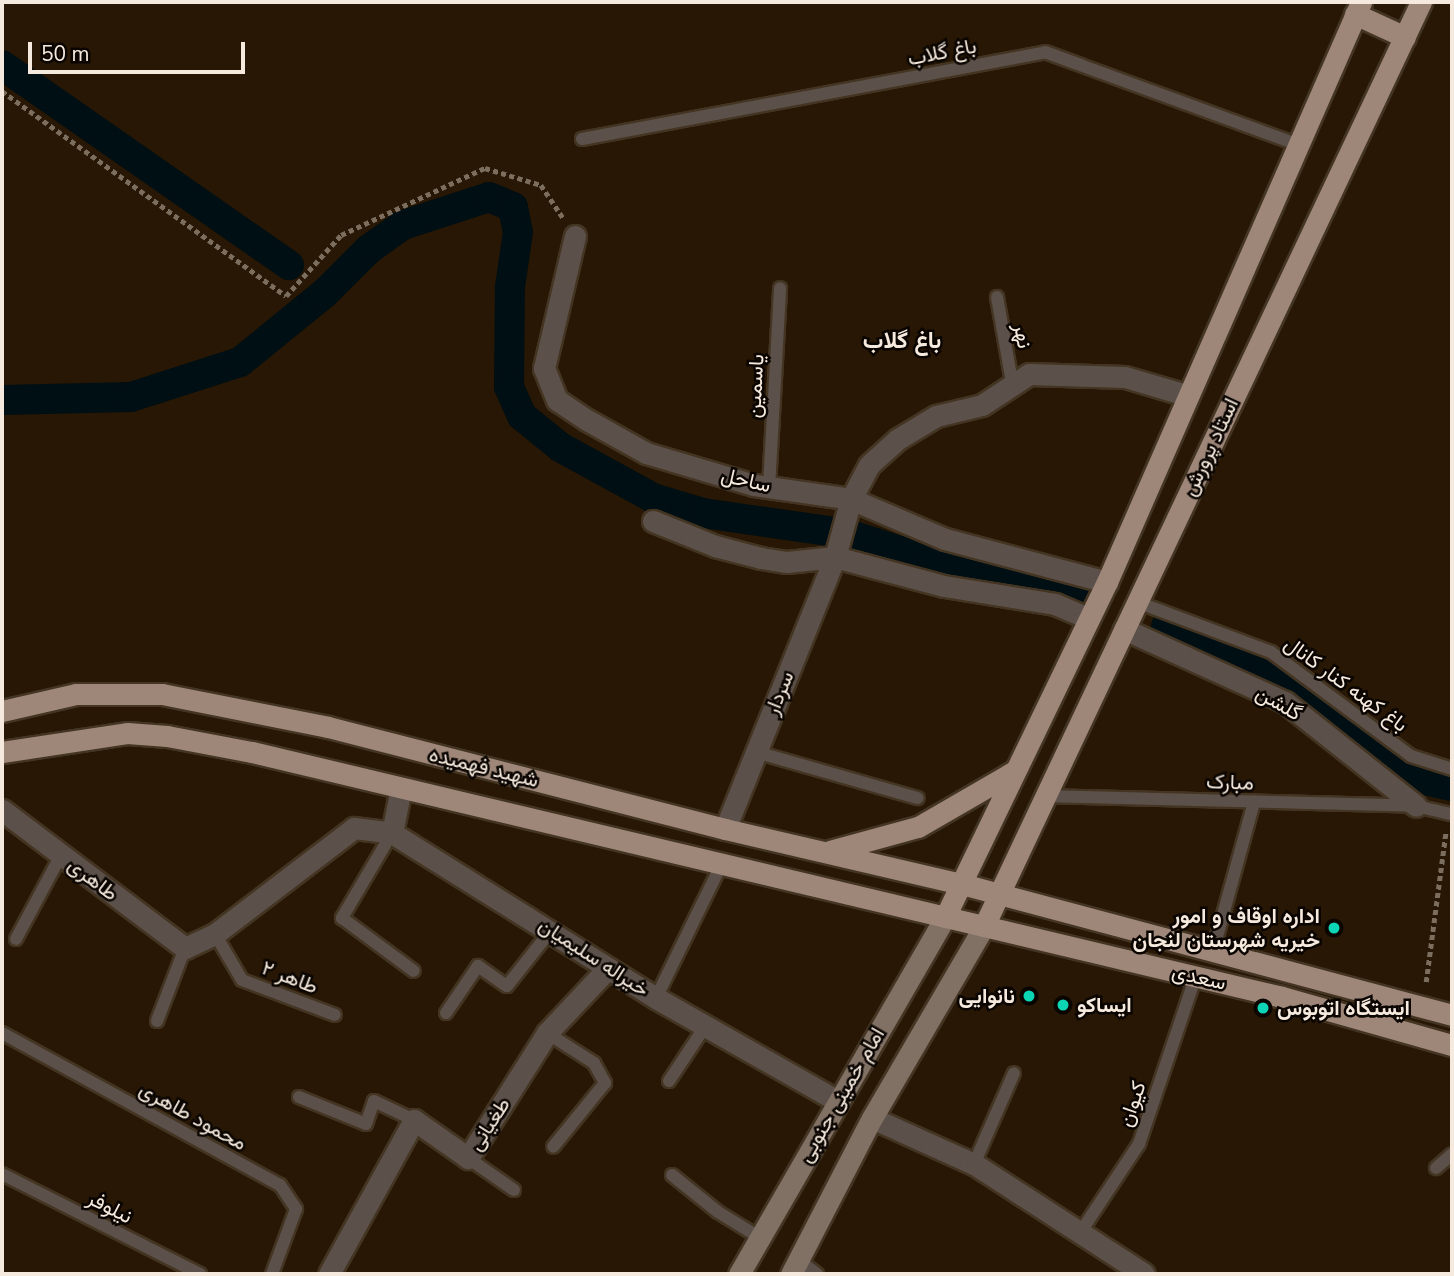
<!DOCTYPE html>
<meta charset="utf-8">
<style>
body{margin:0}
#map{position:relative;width:1454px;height:1276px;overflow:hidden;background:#271704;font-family:"Nunito Sans",Vazirmatn,sans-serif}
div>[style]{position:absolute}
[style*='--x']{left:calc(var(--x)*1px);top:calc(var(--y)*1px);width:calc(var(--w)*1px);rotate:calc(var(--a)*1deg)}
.canal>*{height:30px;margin:-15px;padding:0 15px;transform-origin:15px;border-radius:15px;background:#000f13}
.path>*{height:4.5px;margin-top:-2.25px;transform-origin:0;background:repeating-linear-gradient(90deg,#7c6e5e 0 5px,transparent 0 8.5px)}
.roads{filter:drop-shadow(2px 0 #443523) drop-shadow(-2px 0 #443523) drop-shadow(0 2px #443523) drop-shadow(0 -2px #443523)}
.lane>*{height:12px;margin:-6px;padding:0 6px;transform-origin:6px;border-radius:6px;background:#5c514a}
.street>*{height:21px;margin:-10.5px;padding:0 10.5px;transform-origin:10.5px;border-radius:10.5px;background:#5c514a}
.secondary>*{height:21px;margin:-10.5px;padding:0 10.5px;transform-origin:10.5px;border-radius:10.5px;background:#817064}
.primary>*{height:21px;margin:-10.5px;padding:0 10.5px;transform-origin:10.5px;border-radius:10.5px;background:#9e8779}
.dots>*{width:19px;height:19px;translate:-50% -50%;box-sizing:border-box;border:4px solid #0a0501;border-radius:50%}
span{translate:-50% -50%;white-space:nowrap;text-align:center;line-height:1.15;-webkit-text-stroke:5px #0a0501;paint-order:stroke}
.street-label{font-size:21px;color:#f6eade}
.poi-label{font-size:21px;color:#f6eade;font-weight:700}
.right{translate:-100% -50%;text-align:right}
.left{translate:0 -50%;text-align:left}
.neighbourhood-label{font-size:23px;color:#f6eade;font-weight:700}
.frame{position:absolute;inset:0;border:4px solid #f6eade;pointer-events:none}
.scale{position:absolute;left:28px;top:42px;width:217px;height:32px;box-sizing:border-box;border:4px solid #f6eade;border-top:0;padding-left:9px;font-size:21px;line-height:24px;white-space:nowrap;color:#f6eade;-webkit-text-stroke:5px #0a0501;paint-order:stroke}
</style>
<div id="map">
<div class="canal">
<div style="--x:2;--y:65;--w:350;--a:34.9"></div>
<div style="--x:2;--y:400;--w:129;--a:-1.3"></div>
<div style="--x:131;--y:397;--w:114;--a:-17.8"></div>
<div style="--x:240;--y:362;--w:109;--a:-39.1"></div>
<div style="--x:325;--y:293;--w:62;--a:-45"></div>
<div style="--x:369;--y:249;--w:42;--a:-35.2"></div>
<div style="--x:403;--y:225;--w:90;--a:-18"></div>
<div style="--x:489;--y:197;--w:26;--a:23"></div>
<div style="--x:513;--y:207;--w:25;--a:79"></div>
<div style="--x:518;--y:232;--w:56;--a:98.3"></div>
<div style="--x:510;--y:287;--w:100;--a:90.6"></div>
<div style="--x:509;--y:387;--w:32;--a:66"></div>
<div style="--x:522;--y:416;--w:49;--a:39.2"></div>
<div style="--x:560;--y:447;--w:106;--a:28.7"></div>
<div style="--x:653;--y:498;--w:52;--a:16.7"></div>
<div style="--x:703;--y:513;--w:147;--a:8.2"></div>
<div style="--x:848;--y:534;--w:89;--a:18.2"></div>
<div style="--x:933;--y:562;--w:120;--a:10.1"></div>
<div style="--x:1051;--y:583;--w:37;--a:20"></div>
<div style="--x:1166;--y:626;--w:108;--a:23"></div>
<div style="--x:1265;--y:668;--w:46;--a:31.6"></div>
<div style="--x:1304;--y:692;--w:132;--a:39.5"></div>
<div style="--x:1406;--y:776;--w:47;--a:12.3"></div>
</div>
<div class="path">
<div style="--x:2;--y:91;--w:350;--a:35.8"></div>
<div style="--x:286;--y:296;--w:82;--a:-48"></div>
<div style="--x:341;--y:235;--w:159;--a:-25"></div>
<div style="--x:485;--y:168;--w:59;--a:16.9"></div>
<div style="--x:541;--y:185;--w:40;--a:56"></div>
<div style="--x:1426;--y:982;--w:152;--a:-82.5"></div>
</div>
<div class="roads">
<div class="lane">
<div style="--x:582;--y:139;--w:471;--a:-10.6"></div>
<div style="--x:1045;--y:52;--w:268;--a:20.1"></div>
<div style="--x:997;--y:297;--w:86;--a:80"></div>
<div style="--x:769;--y:487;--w:199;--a:-86.8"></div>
<div style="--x:1137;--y:602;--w:143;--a:20.5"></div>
<div style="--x:1271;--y:652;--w:174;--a:36.6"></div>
<div style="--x:1411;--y:756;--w:43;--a:17.6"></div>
<div style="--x:756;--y:752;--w:168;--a:15.9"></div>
<div style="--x:1044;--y:796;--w:372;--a:1.5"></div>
<div style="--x:1416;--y:806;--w:37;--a:13"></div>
<div style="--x:392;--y:833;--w:99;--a:120.5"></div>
<div style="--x:342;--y:918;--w:89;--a:36.4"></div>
<div style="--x:215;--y:934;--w:53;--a:59.6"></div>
<div style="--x:242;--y:980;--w:99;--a:20.6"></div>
<div style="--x:16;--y:939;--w:95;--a:-61.8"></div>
<div style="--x:1213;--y:951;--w:155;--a:-74.6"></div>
<div style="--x:656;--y:998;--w:153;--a:-63.9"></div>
<div style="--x:446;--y:1013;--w:57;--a:-55.8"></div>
<div style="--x:478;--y:966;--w:35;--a:35"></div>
<div style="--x:507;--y:986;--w:73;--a:-51.7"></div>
<div style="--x:157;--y:1021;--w:78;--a:-69"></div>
<div style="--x:2;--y:1033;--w:317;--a:28.7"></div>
<div style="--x:280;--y:1185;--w:29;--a:56"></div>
<div style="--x:296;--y:1209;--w:69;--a:110.3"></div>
<div style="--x:547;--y:1033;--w:56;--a:32.6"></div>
<div style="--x:594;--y:1063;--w:23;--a:61"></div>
<div style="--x:605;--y:1083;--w:82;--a:129.1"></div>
<div style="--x:669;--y:1081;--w:67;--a:-56.5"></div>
<div style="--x:299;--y:1097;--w:72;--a:21.9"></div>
<div style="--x:366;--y:1124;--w:24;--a:-71"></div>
<div style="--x:374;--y:1101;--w:44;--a:25.4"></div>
<div style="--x:468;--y:1158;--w:56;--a:34.8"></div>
<div style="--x:974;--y:1164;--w:99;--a:-66.3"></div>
<div style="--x:1436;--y:1168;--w:21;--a:-41"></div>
<div style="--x:2;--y:1174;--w:222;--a:26.8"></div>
<div style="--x:672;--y:1175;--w:59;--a:38.8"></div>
<div style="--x:718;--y:1212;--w:48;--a:31.4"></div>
<div style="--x:1080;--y:1233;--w:107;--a:-56.5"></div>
<div style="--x:1139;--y:1144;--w:177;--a:-71.3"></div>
<div style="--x:799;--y:1260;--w:23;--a:38"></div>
</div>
<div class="street">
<div style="--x:575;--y:236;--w:136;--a:103.2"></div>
<div style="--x:544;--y:368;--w:35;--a:68"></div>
<div style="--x:557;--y:400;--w:36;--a:34"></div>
<div style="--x:587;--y:420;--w:68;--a:29.2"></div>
<div style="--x:646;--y:453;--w:113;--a:16.5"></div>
<div style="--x:754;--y:485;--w:98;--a:8.2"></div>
<div style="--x:851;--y:499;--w:102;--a:23.1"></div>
<div style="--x:945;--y:539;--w:168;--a:14.9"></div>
<div style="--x:653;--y:521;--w:67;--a:22"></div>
<div style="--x:715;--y:546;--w:48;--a:14.6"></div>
<div style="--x:761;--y:558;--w:26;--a:9"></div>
<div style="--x:787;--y:562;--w:48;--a:-5.9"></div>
<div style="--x:835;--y:557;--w:113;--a:14.9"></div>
<div style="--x:944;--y:586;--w:112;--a:9.2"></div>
<div style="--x:1055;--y:604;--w:36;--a:23"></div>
<div style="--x:1124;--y:629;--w:177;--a:24.4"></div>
<div style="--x:1285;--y:702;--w:167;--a:38.4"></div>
<div style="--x:401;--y:788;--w:46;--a:101.3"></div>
<div style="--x:392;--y:833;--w:311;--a:32"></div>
<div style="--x:656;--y:998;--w:208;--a:29.6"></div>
<div style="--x:2;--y:810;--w:229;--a:37"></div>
<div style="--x:185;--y:948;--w:33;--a:-25"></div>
<div style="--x:215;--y:934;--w:175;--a:-37.3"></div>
<div style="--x:354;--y:828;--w:38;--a:7"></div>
<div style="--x:725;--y:829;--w:293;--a:-68"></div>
<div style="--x:835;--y:557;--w:60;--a:-74.6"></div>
<div style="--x:851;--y:499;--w:38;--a:-62"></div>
<div style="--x:869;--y:465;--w:39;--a:-42"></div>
<div style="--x:898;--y:439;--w:44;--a:-31.2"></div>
<div style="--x:936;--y:416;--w:47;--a:-13.4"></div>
<div style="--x:982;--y:405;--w:56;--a:-33.4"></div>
<div style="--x:1029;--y:374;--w:96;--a:1.8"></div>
<div style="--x:1125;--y:377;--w:64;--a:16.4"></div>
<div style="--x:872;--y:1118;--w:112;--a:24.3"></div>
<div style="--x:974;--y:1164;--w:202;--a:32.9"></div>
<div style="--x:329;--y:1274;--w:176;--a:-61.1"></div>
<div style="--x:414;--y:1120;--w:66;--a:35.1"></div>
<div style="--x:468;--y:1158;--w:148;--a:-57.7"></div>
<div style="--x:547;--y:1033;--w:89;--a:-46.8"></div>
</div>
<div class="secondary">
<div style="--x:739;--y:1274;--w:412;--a:-60"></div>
<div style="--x:791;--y:1274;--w:176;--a:-62.6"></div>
<div style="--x:872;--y:1118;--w:222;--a:-59.7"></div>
</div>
<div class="primary">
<div style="--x:1355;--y:14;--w:55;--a:24.7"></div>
<div style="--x:2;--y:711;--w:76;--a:-12.9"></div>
<div style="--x:76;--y:694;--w:86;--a:0"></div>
<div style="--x:162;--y:694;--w:169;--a:11.2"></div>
<div style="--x:328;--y:727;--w:410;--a:14.4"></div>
<div style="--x:725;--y:829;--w:243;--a:13.1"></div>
<div style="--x:962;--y:884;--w:507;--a:14.97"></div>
<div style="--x:2;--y:752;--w:126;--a:-8.6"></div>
<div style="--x:127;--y:733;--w:40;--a:4.3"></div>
<div style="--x:167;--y:736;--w:86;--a:10.7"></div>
<div style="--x:252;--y:752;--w:1059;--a:13.38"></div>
<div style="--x:1282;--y:997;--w:177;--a:15.8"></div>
<div style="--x:830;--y:851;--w:91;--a:-15.3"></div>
<div style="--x:918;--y:827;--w:110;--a:-30.1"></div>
<div style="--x:945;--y:917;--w:372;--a:-64.2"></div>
<div style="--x:1107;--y:582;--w:633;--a:-66.35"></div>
<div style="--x:984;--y:926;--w:1022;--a:-64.69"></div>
</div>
</div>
<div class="dots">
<div style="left:1334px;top:928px;background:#0cd5b5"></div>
<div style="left:1029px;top:996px;background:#0cd5b5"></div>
<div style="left:1063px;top:1005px;background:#0cd5b5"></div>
<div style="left:1263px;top:1008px;background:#0cd5b5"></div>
</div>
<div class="street-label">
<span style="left:942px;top:52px;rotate:-11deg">باغ گلاب</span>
<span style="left:1023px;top:336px;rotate:80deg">نهر</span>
<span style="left:755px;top:386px;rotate:-87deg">یاسمین</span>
<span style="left:1210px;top:447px;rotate:-65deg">استاد پرورش</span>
<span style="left:746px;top:480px;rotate:13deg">ساحل</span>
<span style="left:1346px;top:684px;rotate:36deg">باغ کهنه کنار کانال</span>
<span style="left:779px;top:693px;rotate:-68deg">سردار</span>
<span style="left:1279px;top:703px;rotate:30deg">گلشن</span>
<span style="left:484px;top:767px;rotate:14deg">شهید فهمیده</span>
<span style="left:1230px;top:782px;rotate:2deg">مبارک</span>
<span style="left:93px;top:879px;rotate:37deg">طاهری</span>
<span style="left:594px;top:957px;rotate:33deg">خیراله سلیمیان</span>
<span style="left:290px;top:977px;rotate:21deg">طاهر ۲</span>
<span style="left:1199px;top:977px;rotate:13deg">سعدی</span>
<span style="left:841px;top:1095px;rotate:-60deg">امام خمینی جنوبی</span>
<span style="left:1132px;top:1104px;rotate:-71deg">کیوان</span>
<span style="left:193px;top:1116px;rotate:29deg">محمود طاهری</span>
<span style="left:489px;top:1124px;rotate:-57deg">طغیانی</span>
<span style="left:110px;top:1207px;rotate:27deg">نیلوفر</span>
</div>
<div class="poi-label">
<span class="right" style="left:1320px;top:928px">اداره اوقاف و امور<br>خیریه شهرستان لنجان</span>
<span class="right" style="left:1015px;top:996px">نانوایی</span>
<span class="left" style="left:1077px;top:1005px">ایساکو</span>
<span class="left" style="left:1277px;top:1008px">ایستگاه اتوبوس</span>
</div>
<div class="neighbourhood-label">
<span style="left:902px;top:341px">باغ گلاب</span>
</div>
<div class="frame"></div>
<div class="scale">50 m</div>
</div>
